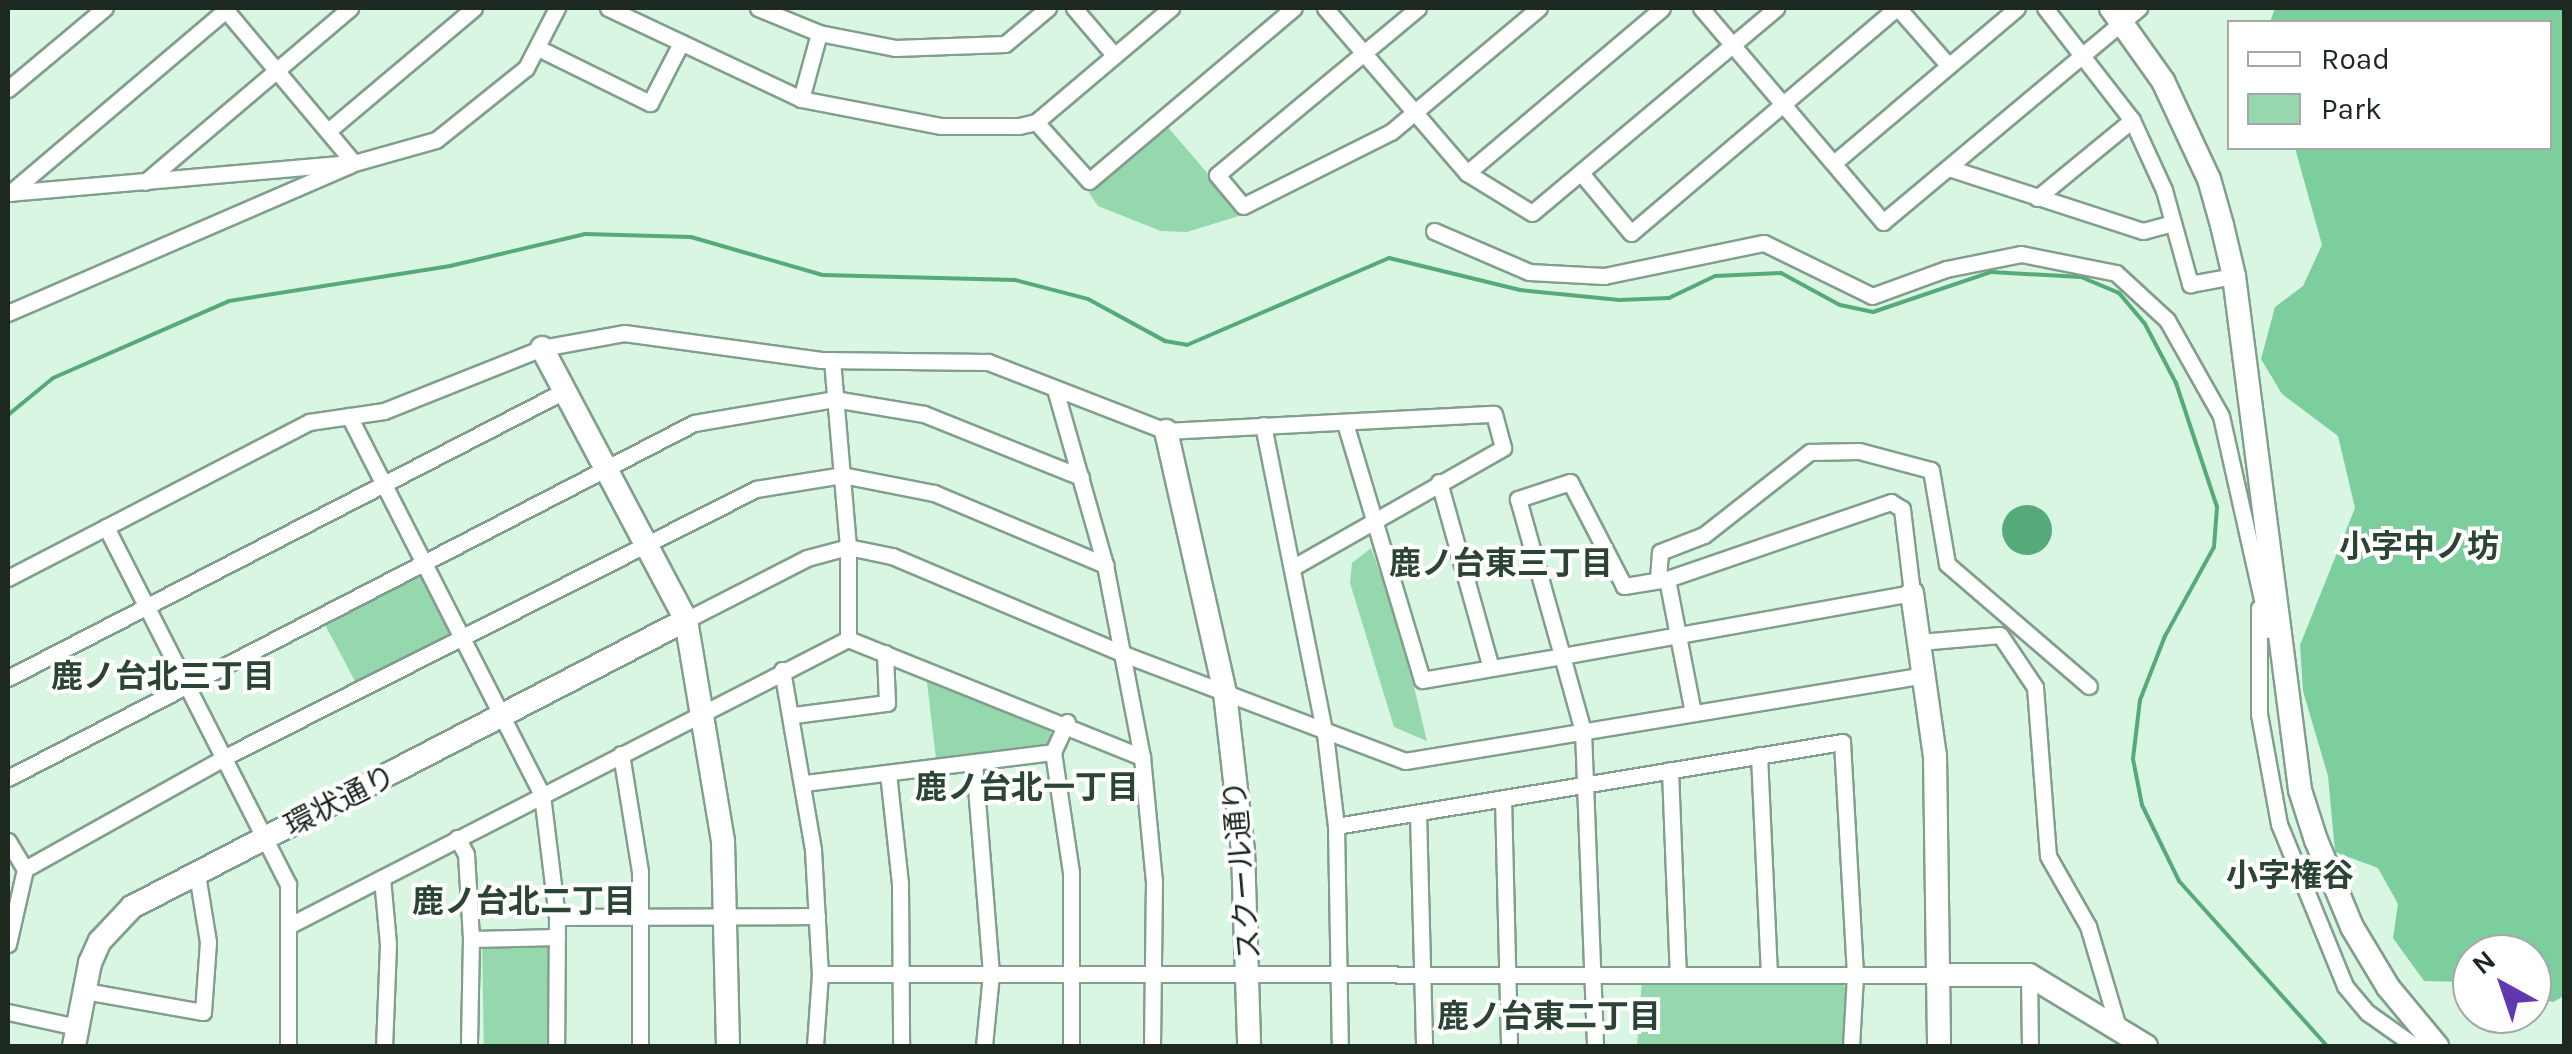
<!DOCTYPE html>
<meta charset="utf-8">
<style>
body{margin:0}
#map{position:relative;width:2572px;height:1054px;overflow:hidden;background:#d8f6e2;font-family:Karla,"Noto Sans JP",sans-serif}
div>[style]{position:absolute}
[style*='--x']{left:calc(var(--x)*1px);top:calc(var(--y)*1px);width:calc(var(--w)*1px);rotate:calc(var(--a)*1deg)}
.green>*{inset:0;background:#95d8ae;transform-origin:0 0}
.forest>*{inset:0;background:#7ccf9d}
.water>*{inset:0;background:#56a979}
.round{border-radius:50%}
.stream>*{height:4px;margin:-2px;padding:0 2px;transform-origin:2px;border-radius:2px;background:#56a979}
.roads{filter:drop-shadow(2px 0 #829e8c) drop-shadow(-2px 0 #829e8c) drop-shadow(0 2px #829e8c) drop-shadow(0 -2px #829e8c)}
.street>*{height:15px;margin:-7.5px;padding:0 7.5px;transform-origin:7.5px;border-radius:7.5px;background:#fff}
.secondary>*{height:22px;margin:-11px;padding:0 11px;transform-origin:11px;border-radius:11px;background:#fff}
span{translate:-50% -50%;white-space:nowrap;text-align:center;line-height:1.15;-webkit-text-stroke:8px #fff;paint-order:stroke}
.street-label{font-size:30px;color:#1d2821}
.neighbourhood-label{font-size:32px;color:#2b4434;font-weight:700}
.frame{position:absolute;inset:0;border:10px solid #1d2821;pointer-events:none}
.legend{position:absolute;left:2227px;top:20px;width:325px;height:130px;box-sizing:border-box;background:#fff;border:2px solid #a5a9a6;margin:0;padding:12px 18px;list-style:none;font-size:30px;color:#1d2821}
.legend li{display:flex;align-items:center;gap:20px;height:50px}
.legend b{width:50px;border:2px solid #a5a9a6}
.north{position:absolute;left:2452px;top:934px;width:100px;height:100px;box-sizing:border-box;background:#fff;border:2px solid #a5a9a6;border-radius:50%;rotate:320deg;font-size:28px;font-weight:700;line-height:40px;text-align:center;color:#1d2821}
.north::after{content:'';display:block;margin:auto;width:35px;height:45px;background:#6038af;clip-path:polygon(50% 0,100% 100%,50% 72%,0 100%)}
</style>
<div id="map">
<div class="green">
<div style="clip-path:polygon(1166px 125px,1209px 175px,1242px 215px,1187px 232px,1161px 231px,1098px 206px,1088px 191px)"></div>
<div style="clip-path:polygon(1371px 548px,1400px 629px,1427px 741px,1394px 727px,1350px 583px,1352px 563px)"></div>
<div style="left:420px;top:569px;width:73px;height:110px;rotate:62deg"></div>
<div style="clip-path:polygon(926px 674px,1047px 719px,1052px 738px,1043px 747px,936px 759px)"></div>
<div style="left:550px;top:941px;width:105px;height:68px;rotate:89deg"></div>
<div style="clip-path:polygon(1642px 980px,1840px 980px,1847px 990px,1846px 1046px,1637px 1046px)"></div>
</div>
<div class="forest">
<div style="clip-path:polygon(2275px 8px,2564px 8px,2564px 996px,2553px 1002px,2532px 998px,2532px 954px,2472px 954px,2465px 982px,2424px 981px,2393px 938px,2398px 904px,2378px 868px,2335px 852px,2328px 776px,2303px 691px,2300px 645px,2355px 508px,2338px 436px,2282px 394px,2261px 359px,2275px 307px,2303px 286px,2322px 245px,2295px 148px,2550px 148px,2550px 22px,2270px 22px)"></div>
</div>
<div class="water">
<div class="round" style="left:2002px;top:505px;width:50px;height:50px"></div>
</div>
<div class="stream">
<div style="--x:8;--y:415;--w:58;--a:-39.4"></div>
<div style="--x:53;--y:378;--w:192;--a:-23.6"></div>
<div style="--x:229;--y:301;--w:224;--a:-9"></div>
<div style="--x:450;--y:266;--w:139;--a:-13.3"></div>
<div style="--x:585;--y:234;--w:106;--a:1.6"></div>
<div style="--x:691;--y:237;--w:137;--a:16.1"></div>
<div style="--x:823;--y:275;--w:192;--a:1.5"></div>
<div style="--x:1015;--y:280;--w:75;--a:14.6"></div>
<div style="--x:1088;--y:299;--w:88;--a:28.6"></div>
<div style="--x:1165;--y:341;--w:22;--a:10"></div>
<div style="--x:1187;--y:345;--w:220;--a:-23.3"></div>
<div style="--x:1389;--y:258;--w:135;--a:13.7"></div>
<div style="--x:1520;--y:290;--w:100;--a:5.8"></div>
<div style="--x:1619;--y:300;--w:50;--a:-2.3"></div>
<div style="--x:1669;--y:298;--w:51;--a:-25.6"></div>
<div style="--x:1715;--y:276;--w:66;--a:-2.6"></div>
<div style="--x:1781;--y:273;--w:67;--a:28.5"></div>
<div style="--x:1840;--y:305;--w:34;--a:12"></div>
<div style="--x:1873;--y:312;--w:125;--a:-18.7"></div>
<div style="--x:1991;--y:272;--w:90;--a:3.2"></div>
<div style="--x:2081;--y:277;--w:41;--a:22.8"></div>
<div style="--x:2119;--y:293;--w:40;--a:50"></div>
<div style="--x:2145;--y:324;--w:67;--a:62.3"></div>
<div style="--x:2176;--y:383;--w:131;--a:71.7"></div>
<div style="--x:2217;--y:507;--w:40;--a:94.3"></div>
<div style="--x:2214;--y:547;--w:102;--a:118.8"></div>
<div style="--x:2165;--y:636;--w:69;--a:111.3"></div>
<div style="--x:2140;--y:700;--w:59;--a:96.8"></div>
<div style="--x:2133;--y:759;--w:47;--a:78.9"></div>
<div style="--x:2142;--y:805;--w:85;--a:64"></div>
<div style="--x:2179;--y:881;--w:222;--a:48.1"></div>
</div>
<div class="roads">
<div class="street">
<div style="--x:224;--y:8;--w:202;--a:50"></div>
<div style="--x:608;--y:8;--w:213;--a:25.2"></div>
<div style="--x:801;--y:99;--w:143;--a:10.9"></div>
<div style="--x:941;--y:126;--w:78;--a:0"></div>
<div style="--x:1019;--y:126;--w:17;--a:-13"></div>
<div style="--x:1036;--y:122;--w:177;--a:-40.2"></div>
<div style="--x:758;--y:8;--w:66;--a:22.3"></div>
<div style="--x:819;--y:33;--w:77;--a:11.2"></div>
<div style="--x:895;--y:48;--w:110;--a:-2.1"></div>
<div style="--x:1005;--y:44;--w:56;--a:-39.9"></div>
<div style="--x:1074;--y:8;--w:62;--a:49.6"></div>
<div style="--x:1325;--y:8;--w:218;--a:49.3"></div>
<div style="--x:1467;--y:173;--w:76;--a:31.6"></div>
<div style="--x:1532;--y:213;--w:319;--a:-40"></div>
<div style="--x:1418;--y:8;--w:261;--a:140.3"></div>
<div style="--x:1217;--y:175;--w:40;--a:50"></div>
<div style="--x:1243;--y:206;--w:165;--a:-26.6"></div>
<div style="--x:1391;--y:132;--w:193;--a:-40"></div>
<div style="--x:1701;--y:8;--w:281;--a:49.6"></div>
<div style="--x:1883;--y:222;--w:334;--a:-39.9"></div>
<div style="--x:1898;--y:8;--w:76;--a:48.7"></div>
<div style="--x:2045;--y:8;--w:142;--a:52.2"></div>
<div style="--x:2132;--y:120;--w:77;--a:65.4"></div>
<div style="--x:2164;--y:190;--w:98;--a:74.5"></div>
<div style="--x:2190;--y:284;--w:45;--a:-10.3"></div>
<div style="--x:538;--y:48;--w:125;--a:26.2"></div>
<div style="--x:650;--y:103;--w:68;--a:-62.7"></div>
<div style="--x:8;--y:89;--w:126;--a:-39.9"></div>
<div style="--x:801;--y:99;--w:68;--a:-74.7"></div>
<div style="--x:1036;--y:122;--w:79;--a:48.1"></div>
<div style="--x:1089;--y:181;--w:268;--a:-40.2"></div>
<div style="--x:328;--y:131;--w:191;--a:-40.1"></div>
<div style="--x:1835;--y:162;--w:238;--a:-40.2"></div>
<div style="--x:1949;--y:168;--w:204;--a:18"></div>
<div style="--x:2143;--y:231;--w:31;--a:-15"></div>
<div style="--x:1467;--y:173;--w:255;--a:-40.2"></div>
<div style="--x:1581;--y:173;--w:78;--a:50.2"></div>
<div style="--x:1631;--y:233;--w:348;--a:-40.3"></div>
<div style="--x:145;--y:182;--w:269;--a:-40.3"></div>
<div style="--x:8;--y:193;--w:347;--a:-5"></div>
<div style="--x:354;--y:163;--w:85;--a:-15.7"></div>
<div style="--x:436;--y:140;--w:115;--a:-38.7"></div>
<div style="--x:526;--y:68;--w:68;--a:-62.7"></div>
<div style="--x:10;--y:193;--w:286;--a:-40.3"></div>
<div style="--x:2037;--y:198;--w:123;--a:-39.4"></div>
<div style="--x:1434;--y:231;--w:103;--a:23.3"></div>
<div style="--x:1529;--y:272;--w:75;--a:3.1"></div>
<div style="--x:1604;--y:276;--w:163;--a:-11.7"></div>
<div style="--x:1764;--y:243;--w:120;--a:26.1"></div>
<div style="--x:1872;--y:296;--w:79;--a:-20"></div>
<div style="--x:1946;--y:269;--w:76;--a:-11.3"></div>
<div style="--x:2021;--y:254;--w:97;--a:11.3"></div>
<div style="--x:2116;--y:273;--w:69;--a:42.7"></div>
<div style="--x:2167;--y:320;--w:110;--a:60.6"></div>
<div style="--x:2221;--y:416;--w:219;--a:77.4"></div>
<div style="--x:8;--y:313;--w:373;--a:-23.4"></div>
<div style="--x:832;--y:360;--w:188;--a:85.1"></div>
<div style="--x:848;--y:547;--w:92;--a:90"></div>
<div style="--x:1055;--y:389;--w:183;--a:74.1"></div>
<div style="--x:1105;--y:565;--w:196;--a:79.1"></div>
<div style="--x:1142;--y:757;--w:125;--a:84.5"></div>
<div style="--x:1154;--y:881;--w:165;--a:90.7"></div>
<div style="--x:349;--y:416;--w:425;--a:63"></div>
<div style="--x:542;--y:795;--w:123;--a:83"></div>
<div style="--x:557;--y:917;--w:129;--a:90.4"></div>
<div style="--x:1345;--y:423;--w:268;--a:73.3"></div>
<div style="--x:1422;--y:680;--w:142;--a:-9.7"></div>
<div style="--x:1562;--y:656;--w:356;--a:-10.2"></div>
<div style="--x:1912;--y:593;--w:85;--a:-96.8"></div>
<div style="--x:1902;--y:509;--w:13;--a:-148"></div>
<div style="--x:1891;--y:502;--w:237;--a:161"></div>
<div style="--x:1667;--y:579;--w:44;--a:170.8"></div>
<div style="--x:1624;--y:586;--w:117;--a:-117.4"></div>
<div style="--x:1570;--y:482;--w:55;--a:161.9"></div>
<div style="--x:1518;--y:499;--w:163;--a:74.3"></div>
<div style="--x:1562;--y:656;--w:78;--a:74.4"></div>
<div style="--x:1583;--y:731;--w:315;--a:87.8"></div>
<div style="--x:1263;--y:425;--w:315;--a:78.7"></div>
<div style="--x:1325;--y:734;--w:93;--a:83.2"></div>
<div style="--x:1336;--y:826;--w:220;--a:89"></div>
<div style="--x:1439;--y:482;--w:193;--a:74.4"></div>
<div style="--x:106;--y:527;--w:401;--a:63"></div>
<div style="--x:288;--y:884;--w:162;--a:90"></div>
<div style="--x:8;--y:578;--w:339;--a:-27.4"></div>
<div style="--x:309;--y:422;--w:76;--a:-8.3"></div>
<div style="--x:384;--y:411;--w:170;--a:-21.7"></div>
<div style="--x:542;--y:348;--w:83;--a:-10.4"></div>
<div style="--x:624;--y:333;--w:199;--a:7.8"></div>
<div style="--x:821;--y:360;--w:167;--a:0.7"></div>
<div style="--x:988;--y:362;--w:191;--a:21.2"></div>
<div style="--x:1166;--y:431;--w:328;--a:-3"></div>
<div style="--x:1494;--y:414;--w:35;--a:75"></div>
<div style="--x:1503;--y:448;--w:239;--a:150.4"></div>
<div style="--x:1667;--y:579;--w:136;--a:79"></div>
<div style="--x:1658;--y:580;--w:28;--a:-86"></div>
<div style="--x:1660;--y:552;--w:47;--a:-21.1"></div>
<div style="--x:1704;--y:535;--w:135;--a:-38.1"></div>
<div style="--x:1810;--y:452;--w:49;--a:-1.2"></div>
<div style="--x:1859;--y:451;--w:74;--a:14.8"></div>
<div style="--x:1931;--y:470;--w:95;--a:80.3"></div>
<div style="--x:1947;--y:564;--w:187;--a:40.7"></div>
<div style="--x:2259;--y:608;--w:106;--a:90"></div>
<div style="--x:2259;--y:714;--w:112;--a:79.7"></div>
<div style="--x:2279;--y:824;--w:175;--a:67.8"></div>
<div style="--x:2345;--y:986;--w:35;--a:50"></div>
<div style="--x:2368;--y:1013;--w:57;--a:35.1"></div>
<div style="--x:686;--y:620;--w:136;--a:-27.1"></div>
<div style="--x:807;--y:558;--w:42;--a:-15"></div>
<div style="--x:848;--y:547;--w:45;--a:11.6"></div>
<div style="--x:892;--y:556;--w:254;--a:22.9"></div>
<div style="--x:1126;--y:655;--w:298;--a:20.8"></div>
<div style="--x:1405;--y:761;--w:527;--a:-9.39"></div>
<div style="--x:1920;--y:642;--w:80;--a:-5"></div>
<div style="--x:2000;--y:635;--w:63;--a:56.1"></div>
<div style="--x:2035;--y:687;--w:169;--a:85.6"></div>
<div style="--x:2048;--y:856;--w:81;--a:60.3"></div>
<div style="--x:2088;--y:926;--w:105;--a:73.5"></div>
<div style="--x:782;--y:670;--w:183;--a:80.2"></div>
<div style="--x:813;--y:850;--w:124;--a:86.8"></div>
<div style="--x:820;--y:974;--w:72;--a:94"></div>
<div style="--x:8;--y:678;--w:626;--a:-27.3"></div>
<div style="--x:794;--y:715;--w:94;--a:-7.4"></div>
<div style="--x:887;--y:703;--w:50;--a:-92.3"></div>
<div style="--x:1067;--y:722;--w:33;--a:115"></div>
<div style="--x:1053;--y:752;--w:122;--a:81.5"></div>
<div style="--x:1071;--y:873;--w:173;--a:90"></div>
<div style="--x:621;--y:754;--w:119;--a:80.8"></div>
<div style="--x:640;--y:871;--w:175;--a:90"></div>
<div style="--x:1759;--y:755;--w:220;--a:87.4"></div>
<div style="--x:974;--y:762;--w:213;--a:85.4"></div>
<div style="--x:991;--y:974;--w:72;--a:95.6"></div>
<div style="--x:1670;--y:770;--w:204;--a:87.8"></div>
<div style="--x:888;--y:773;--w:111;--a:83.8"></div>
<div style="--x:900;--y:883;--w:163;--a:89.6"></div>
<div style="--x:8;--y:778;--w:772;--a:-27.36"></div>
<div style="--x:694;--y:423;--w:142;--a:-9.7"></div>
<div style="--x:834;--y:399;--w:91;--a:9.5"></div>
<div style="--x:924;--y:414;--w:169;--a:21.9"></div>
<div style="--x:805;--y:783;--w:250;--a:-7.1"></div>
<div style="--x:1503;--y:798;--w:248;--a:88.6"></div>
<div style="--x:1418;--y:813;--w:233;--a:88.5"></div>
<div style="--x:1336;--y:826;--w:513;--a:-9.43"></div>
<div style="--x:1842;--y:742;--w:233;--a:86.8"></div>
<div style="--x:1855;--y:975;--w:71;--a:93.2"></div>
<div style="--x:457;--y:838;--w:18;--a:61"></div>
<div style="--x:466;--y:854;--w:85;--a:86.6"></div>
<div style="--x:471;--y:939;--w:107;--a:91.1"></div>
<div style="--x:8;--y:841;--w:33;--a:59"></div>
<div style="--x:382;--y:878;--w:66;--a:84.8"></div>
<div style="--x:388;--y:944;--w:102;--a:92.2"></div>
<div style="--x:557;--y:917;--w:260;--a:-0.2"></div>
<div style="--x:292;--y:924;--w:625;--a:-27.14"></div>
<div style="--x:848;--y:639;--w:317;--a:21.9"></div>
<div style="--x:471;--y:939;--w:86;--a:-1.3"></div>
<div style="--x:8;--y:944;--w:77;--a:-77.2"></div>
<div style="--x:25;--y:869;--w:229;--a:-29.2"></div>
<div style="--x:225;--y:757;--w:595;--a:-26.78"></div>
<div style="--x:756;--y:489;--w:87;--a:-9.2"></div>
<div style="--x:842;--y:475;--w:94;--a:11.1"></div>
<div style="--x:934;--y:493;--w:186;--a:22.8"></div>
<div style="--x:820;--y:974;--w:1122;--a:0.05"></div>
<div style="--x:2029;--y:975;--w:71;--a:89.2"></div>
<div style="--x:85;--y:991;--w:120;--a:10.1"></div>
<div style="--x:203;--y:1012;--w:70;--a:-85.9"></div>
<div style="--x:208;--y:942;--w:69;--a:-99.2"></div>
<div style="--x:8;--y:1012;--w:71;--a:12.3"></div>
</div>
<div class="secondary">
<div style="--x:2111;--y:8;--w:90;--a:54.5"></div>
<div style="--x:2163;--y:81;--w:108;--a:64.9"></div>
<div style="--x:2209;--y:179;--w:48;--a:74.2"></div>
<div style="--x:2222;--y:225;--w:52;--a:76.8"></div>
<div style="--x:2234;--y:276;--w:518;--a:82.68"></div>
<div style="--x:2300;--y:790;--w:52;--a:72.3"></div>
<div style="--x:2316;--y:840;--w:94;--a:67.5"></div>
<div style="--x:2352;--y:927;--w:70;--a:59"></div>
<div style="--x:2388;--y:987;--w:77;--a:50.3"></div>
<div style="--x:542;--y:348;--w:308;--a:62.1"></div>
<div style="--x:686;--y:620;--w:224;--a:80.5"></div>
<div style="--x:723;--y:841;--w:205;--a:88.6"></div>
<div style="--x:1166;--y:431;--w:269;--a:77.3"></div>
<div style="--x:1225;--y:693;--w:158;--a:83.5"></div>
<div style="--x:1243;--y:850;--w:196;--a:88.2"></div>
<div style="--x:1912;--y:593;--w:165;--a:82"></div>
<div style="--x:1935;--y:756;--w:290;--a:89.2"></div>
<div style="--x:1942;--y:975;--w:87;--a:0"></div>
<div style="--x:2029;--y:975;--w:137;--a:31.3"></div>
<div style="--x:74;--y:1046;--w:85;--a:-79.1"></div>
<div style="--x:90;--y:963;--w:24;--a:-66"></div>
<div style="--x:100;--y:941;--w:47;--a:-46.7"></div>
<div style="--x:132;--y:907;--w:624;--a:-27.39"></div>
</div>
</div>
<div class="street-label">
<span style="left:340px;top:801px;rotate:-27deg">環状通り</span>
<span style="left:1242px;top:870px;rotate:-95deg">スクール通り</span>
</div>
<div class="neighbourhood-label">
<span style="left:2419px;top:547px">小字中ノ坊</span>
<span style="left:1501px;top:564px">鹿ノ台東三丁目</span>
<span style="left:163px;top:677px">鹿ノ台北三丁目</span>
<span style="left:1027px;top:788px">鹿ノ台北一丁目</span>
<span style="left:2290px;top:876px">小字権谷</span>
<span style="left:524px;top:902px">鹿ノ台北二丁目</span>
<span style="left:1549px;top:1017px">鹿ノ台東二丁目</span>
</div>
<div class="frame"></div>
<ul class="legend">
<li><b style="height:12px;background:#fff"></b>Road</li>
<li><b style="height:28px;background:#95d8ae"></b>Park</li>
</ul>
<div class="north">N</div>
</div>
